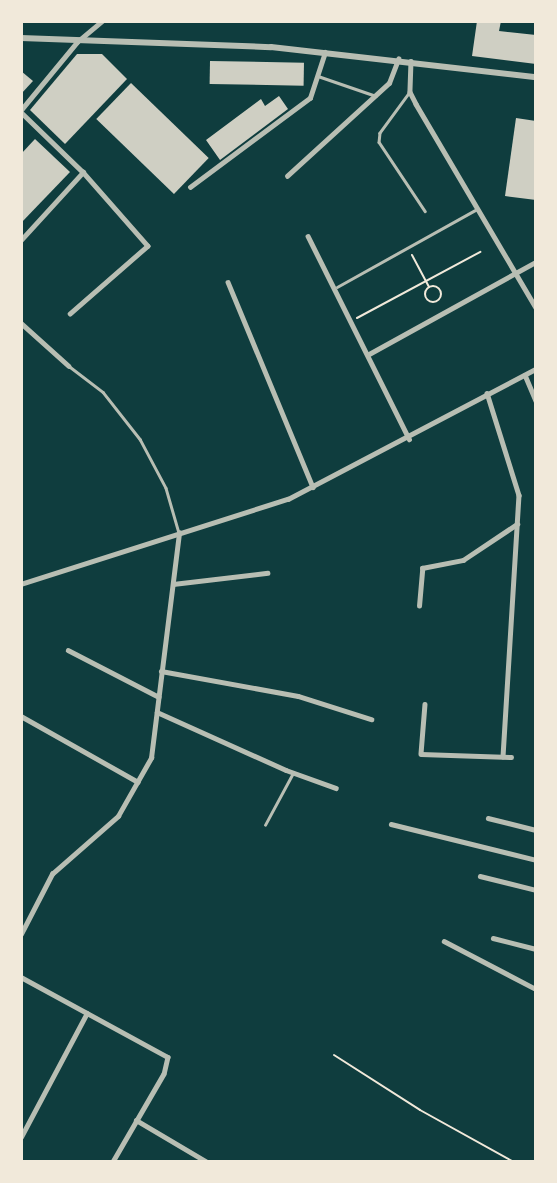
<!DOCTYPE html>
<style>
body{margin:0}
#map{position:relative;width:557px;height:1183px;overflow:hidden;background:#0f3d3e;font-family:Manrope,sans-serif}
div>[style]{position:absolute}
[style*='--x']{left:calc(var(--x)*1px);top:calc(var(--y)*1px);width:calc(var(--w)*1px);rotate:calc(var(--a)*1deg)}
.building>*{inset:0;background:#cfcfc3;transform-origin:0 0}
.path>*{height:2px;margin:-1px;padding:0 1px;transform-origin:1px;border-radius:1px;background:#f1e9da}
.path>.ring{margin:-1px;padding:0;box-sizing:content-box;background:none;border:2px solid #f1e9da;border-radius:50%}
.service>*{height:2.5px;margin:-1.25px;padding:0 1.25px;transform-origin:1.25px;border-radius:1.25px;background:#b8beb3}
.minor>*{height:4.5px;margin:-2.25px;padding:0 2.25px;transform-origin:2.25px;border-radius:2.25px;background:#b8beb3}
.tertiary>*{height:6px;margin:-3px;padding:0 3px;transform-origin:3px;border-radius:3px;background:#b8beb3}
span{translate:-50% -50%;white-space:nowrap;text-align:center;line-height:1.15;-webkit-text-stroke:5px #f1e9da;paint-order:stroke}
.frame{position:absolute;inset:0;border:23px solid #f1e9da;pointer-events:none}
</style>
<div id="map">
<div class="building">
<div style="clip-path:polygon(477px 21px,501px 21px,499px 31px,536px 35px,536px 64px,472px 56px)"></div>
<div style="clip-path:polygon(77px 54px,102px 54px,127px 79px,65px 144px,30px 110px)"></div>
<div style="left:210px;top:61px;width:94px;height:23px;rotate:1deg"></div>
<div style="clip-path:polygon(21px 71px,33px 81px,21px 94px)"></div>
<div style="left:131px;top:83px;width:108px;height:50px;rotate:44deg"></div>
<div style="clip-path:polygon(279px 96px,288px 109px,220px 160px,206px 140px,261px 99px,265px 106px)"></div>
<div style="clip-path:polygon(516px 118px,536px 121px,536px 200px,505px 196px)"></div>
<div style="clip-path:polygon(35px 139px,70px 172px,21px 223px,21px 154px)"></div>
</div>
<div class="path">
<div style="--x:412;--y:255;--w:36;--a:62"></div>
<div class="ring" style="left:425px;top:286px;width:14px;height:14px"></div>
<div style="--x:357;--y:318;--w:140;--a:-28.2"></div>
<div style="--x:334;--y:1055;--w:102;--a:32.6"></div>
<div style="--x:420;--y:1110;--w:107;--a:29"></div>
</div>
<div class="service">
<div style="--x:318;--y:76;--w:61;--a:19"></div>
<div style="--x:410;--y:92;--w:51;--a:126.2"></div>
<div style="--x:380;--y:133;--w:9;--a:96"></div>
<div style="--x:379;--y:142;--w:83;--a:56.3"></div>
<div style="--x:337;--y:287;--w:160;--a:-29.1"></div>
<div style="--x:69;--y:366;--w:43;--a:37.4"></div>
<div style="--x:103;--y:392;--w:60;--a:51.8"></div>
<div style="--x:140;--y:439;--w:55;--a:62"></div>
<div style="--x:166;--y:488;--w:47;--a:73.9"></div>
<div style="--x:265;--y:825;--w:59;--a:-61.7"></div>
</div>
<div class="minor">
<div style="--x:411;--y:61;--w:31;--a:92"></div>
<div style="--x:410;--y:92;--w:13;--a:63"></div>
<div style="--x:416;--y:104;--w:237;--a:59.5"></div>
<div style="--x:21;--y:110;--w:88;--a:-50.5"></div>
<div style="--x:77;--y:42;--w:33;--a:-40"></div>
<div style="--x:21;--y:112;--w:86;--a:44.1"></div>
<div style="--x:83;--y:172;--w:98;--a:48.7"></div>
<div style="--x:148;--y:246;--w:103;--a:138.9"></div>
<div style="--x:287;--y:176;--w:138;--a:-42.4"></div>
<div style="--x:389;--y:83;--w:26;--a:-69"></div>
<div style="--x:190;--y:187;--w:149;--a:-36.6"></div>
<div style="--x:310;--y:98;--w:48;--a:-71.9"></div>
<div style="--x:308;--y:236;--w:227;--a:63.5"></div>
<div style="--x:21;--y:240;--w:92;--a:-47.6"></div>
<div style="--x:228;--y:282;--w:222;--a:67.5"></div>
<div style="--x:21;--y:323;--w:64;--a:41.9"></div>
<div style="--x:369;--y:354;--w:191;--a:-28.9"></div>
<div style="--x:525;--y:375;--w:28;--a:67"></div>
<div style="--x:487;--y:393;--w:107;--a:72.6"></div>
<div style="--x:519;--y:495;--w:262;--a:93.5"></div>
<div style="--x:21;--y:584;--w:280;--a:-17.7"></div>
<div style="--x:288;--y:499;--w:280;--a:-27.7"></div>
<div style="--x:173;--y:584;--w:95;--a:-6.7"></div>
<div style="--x:419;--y:606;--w:38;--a:-85"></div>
<div style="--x:422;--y:568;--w:42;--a:-11"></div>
<div style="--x:463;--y:560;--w:65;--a:-33.7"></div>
<div style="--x:68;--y:650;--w:102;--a:27.3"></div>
<div style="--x:161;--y:671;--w:139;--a:10.3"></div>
<div style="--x:298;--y:696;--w:77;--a:17.5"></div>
<div style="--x:425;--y:704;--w:50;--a:94.6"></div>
<div style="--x:421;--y:754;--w:90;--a:1.9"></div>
<div style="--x:157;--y:712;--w:141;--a:24.2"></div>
<div style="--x:286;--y:770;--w:53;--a:19.8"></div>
<div style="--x:21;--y:716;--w:134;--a:29.4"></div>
<div style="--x:488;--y:818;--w:49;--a:14"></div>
<div style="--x:391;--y:824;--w:149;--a:13.9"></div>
<div style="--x:480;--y:876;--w:58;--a:14"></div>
<div style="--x:21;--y:934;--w:68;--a:-62.7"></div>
<div style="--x:52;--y:874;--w:88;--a:-41.3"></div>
<div style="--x:118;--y:816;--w:67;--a:-60.4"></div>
<div style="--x:151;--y:758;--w:227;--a:-82.9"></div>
<div style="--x:493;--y:938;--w:44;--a:14.3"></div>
<div style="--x:444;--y:941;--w:104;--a:27.6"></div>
<div style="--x:21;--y:977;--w:167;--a:28.6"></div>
<div style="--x:168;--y:1057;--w:17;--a:103"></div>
<div style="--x:164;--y:1074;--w:102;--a:120.1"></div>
<div style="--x:136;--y:1120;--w:82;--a:30.6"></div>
<div style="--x:21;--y:1137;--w:140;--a:-62"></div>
</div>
<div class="tertiary">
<div style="--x:21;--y:38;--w:250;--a:2.1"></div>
<div style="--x:271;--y:47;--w:267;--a:6.5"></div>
</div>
<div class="frame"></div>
</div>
